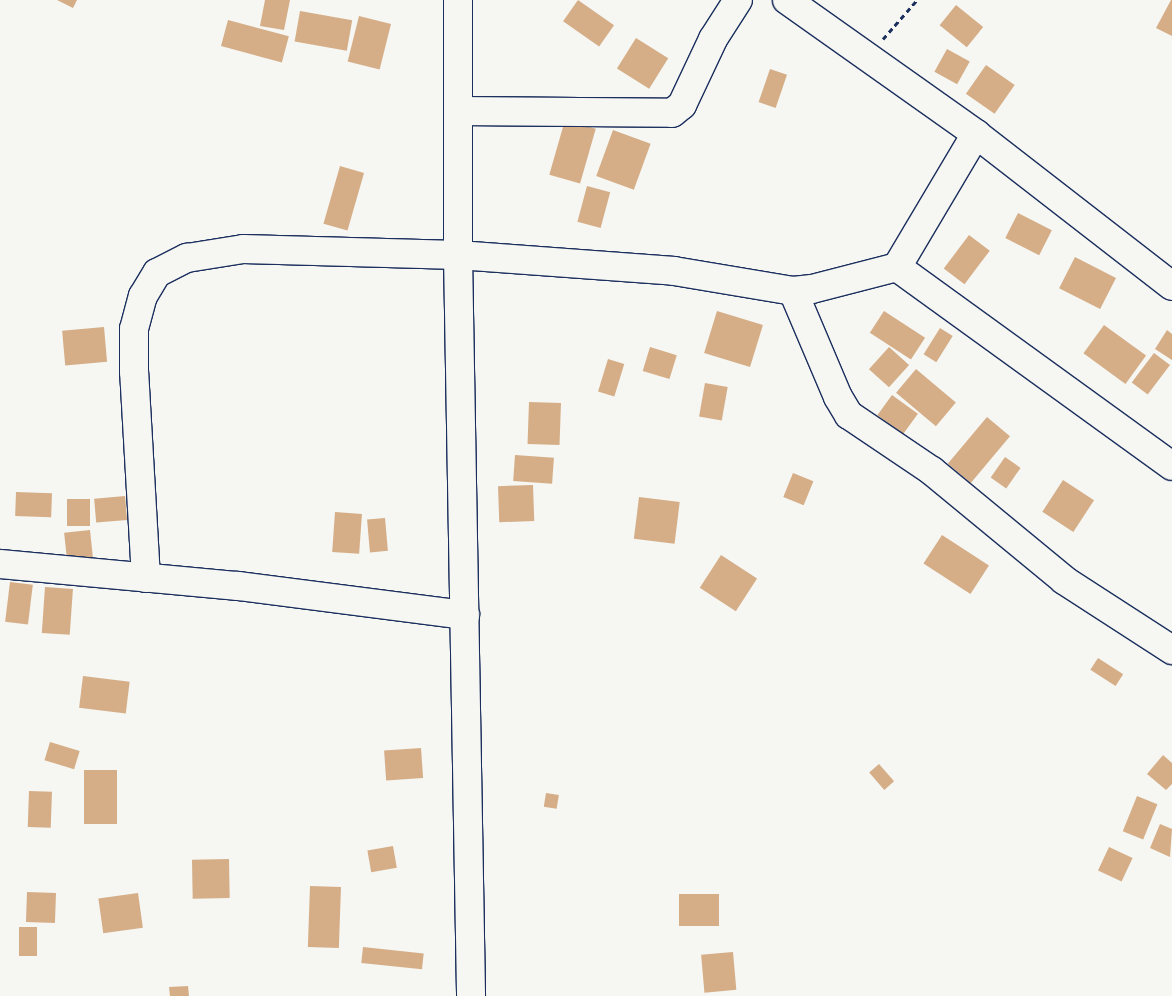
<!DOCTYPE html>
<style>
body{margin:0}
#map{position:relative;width:1172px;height:996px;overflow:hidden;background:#f6f6f2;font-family:Kalam,sans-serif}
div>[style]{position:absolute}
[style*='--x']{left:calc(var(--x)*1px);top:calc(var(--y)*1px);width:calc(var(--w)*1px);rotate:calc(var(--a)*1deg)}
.building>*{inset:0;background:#d5ae87;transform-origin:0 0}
.path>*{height:3px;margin-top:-1.5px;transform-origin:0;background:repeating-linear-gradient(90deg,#1b2f5e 0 5px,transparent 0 9px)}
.roads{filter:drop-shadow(1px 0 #1b2f5e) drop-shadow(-1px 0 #1b2f5e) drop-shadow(0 1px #1b2f5e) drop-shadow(0 -1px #1b2f5e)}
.minor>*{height:28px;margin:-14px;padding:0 14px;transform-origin:14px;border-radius:14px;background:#f6f6f2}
span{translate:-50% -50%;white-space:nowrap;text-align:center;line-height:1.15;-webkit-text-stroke:5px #f6f6f2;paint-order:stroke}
</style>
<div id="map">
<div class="building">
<div style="clip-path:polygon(57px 0,77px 0,73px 8px)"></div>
<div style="clip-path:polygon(265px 0,290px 0,284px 30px,260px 26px)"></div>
<div style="left:578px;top:0;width:44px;height:26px;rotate:35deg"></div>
<div style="clip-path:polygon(1171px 0,1172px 0,1172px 36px,1156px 28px)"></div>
<div style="left:956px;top:5px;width:35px;height:26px;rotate:39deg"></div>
<div style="left:300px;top:11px;width:53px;height:31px;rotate:10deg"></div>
<div style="left:359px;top:16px;width:33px;height:47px;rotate:14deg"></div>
<div style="left:228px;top:20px;width:63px;height:27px;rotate:15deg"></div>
<div style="left:636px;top:38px;width:38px;height:36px;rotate:32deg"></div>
<div style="left:947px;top:49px;width:26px;height:26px;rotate:29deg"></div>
<div style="left:986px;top:65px;width:35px;height:35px;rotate:35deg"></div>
<div style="left:770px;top:69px;width:18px;height:35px;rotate:19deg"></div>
<div style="left:565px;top:120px;width:32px;height:57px;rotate:16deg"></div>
<div style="left:613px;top:130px;width:40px;height:49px;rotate:20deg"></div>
<div style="left:340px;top:166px;width:25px;height:60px;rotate:16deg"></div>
<div style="left:587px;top:186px;width:24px;height:37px;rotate:15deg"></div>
<div style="left:1018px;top:213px;width:38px;height:28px;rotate:27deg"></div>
<div style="left:969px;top:235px;width:26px;height:42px;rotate:37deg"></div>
<div style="left:1075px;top:257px;width:46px;height:35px;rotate:27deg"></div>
<div style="left:717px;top:311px;width:48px;height:44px;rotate:17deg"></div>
<div style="left:884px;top:311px;width:49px;height:26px;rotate:33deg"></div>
<div style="left:1104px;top:325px;width:52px;height:35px;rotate:36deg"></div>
<div style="left:104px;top:327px;width:35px;height:42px;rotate:85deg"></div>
<div style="left:940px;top:328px;width:15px;height:31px;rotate:32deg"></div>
<div style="clip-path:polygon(1167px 330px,1172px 334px,1172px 360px,1155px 349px)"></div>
<div style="left:650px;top:347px;width:28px;height:25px;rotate:17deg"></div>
<div style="left:889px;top:347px;width:27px;height:30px;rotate:42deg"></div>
<div style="left:1154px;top:353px;width:20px;height:37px;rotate:37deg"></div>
<div style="left:608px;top:359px;width:17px;height:34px;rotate:17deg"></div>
<div style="left:916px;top:369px;width:52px;height:31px;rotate:40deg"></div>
<div style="left:705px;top:383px;width:23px;height:34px;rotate:10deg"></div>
<div style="left:892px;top:395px;width:32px;height:25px;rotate:36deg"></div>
<div style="left:529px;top:402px;width:32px;height:42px;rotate:2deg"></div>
<div style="left:987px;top:417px;width:30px;height:61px;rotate:40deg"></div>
<div style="left:515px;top:455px;width:39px;height:26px;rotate:4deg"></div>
<div style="left:1005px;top:457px;width:19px;height:25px;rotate:35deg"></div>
<div style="left:793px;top:473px;width:22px;height:26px;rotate:22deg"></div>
<div style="left:1063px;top:480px;width:37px;height:38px;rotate:33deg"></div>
<div style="left:533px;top:485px;width:36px;height:35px;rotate:88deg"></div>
<div style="left:16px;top:492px;width:36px;height:24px;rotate:2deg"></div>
<div style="left:125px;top:496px;width:24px;height:31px;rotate:85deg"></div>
<div style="left:639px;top:497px;width:41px;height:42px;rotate:7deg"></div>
<div style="left:67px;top:499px;width:23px;height:27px"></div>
<div style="left:335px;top:512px;width:27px;height:40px;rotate:4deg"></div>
<div style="left:385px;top:518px;width:33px;height:18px;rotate:85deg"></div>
<div style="left:90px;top:530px;width:30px;height:26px;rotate:84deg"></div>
<div style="left:942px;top:535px;width:56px;height:34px;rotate:33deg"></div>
<div style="left:721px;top:555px;width:43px;height:39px;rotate:33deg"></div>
<div style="left:10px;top:582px;width:23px;height:40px;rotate:7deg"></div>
<div style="left:45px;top:587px;width:28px;height:46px;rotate:4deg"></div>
<div style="left:1098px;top:658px;width:30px;height:14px;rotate:33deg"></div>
<div style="left:83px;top:676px;width:47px;height:32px;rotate:7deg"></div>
<div style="left:50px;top:742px;width:31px;height:19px;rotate:17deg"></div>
<div style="left:421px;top:748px;width:30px;height:37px;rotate:86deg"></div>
<div style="clip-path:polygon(1163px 755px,1172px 763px,1172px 784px,1166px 790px,1147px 774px)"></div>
<div style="left:879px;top:764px;width:23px;height:13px;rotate:49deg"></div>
<div style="left:84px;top:770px;width:33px;height:54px"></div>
<div style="left:29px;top:791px;width:23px;height:36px;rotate:2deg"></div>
<div style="left:546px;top:793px;width:13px;height:14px;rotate:9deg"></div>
<div style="left:1137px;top:796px;width:22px;height:38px;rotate:22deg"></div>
<div style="clip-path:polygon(1160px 824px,1172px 829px,1170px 857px,1150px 848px)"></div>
<div style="left:393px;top:846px;width:22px;height:26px;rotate:80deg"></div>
<div style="left:1109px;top:847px;width:26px;height:26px;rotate:25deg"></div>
<div style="left:229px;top:859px;width:39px;height:37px;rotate:89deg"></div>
<div style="left:310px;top:886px;width:31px;height:61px;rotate:2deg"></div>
<div style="left:27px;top:892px;width:29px;height:30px;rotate:2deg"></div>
<div style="left:138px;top:893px;width:35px;height:40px;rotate:82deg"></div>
<div style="left:679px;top:894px;width:40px;height:32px"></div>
<div style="left:19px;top:927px;width:18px;height:29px"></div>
<div style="left:363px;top:947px;width:61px;height:16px;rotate:6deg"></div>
<div style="left:733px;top:952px;width:38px;height:32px;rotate:85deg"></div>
<div style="clip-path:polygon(188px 986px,189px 996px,170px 996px,169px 987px)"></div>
</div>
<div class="path">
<div style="--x:883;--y:39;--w:52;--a:-48.9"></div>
</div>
<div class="roads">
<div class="minor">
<div style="--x:458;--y:0;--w:255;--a:90"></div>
<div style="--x:458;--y:255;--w:741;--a:88.99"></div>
<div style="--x:787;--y:0;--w:232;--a:35.3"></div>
<div style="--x:976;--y:134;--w:248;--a:37.8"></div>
<div style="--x:458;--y:111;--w:214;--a:0.5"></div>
<div style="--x:672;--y:113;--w:13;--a:-39"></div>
<div style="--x:682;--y:105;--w:73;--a:-64.8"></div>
<div style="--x:713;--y:39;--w:46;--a:-57.3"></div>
<div style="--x:897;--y:267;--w:155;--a:-59.3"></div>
<div style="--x:793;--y:291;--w:115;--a:67"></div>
<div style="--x:838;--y:397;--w:21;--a:59"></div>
<div style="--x:849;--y:415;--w:100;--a:34"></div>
<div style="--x:932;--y:471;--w:171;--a:39.5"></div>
<div style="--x:1064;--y:580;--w:129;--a:32.9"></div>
<div style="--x:0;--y:564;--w:239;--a:5.3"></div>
<div style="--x:238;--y:586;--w:229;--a:7.3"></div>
<div style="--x:146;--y:578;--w:206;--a:-93.3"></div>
<div style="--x:134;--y:372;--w:43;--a:-90"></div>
<div style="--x:134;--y:329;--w:34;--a:-75"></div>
<div style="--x:143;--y:296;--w:27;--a:-59"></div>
<div style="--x:157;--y:273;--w:34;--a:-27"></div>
<div style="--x:187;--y:258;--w:57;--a:-9.1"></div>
<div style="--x:243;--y:249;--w:215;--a:1.6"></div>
<div style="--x:458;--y:255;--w:217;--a:4.2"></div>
<div style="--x:674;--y:271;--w:121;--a:9.5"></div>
<div style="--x:793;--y:291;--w:19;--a:-6"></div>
<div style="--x:812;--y:289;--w:88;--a:-14.5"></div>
<div style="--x:897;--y:267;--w:339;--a:35.9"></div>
</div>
</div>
</div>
